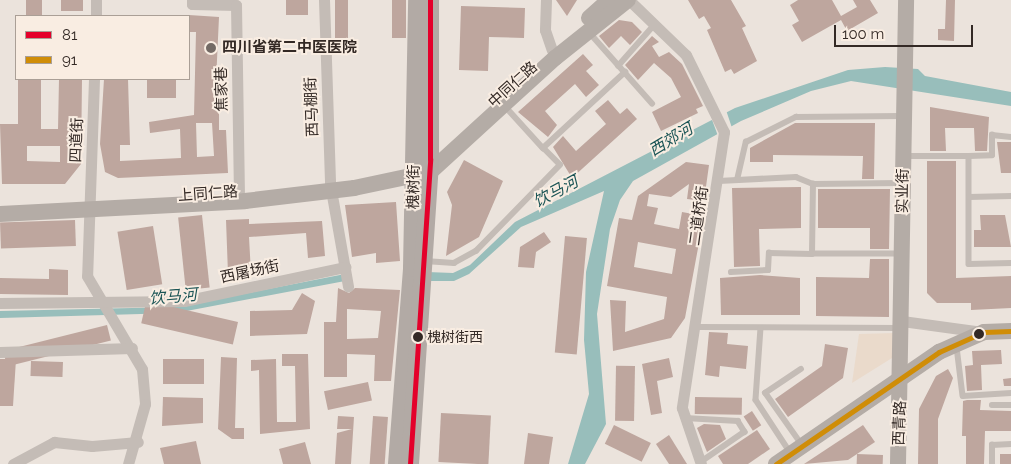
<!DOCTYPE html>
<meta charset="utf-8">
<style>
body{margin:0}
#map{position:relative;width:1011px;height:464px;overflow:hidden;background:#ebe3dc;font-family:Raleway,"Noto Sans SC",sans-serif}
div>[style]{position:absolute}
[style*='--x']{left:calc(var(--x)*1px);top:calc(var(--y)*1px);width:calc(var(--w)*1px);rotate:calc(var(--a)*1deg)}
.plaza>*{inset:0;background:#eadacb}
.water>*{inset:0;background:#98bebb}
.pier>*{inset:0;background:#ebe3dc}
.building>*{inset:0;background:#bea69e;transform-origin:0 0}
.lane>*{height:5.5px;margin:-2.75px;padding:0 2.75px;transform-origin:2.75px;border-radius:2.75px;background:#c4bcb6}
.street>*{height:11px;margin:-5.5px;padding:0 5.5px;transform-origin:5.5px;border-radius:5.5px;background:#c4bcb6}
.secondary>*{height:16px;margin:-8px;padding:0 8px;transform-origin:8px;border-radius:8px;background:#b4aca6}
.primary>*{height:18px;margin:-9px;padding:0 9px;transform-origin:9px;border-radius:9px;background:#b2aaa5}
.bus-1>*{height:5px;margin:-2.5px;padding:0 2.5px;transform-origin:2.5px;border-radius:2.5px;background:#e4002b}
.bus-2>*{height:5px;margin:-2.5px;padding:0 2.5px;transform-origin:2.5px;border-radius:2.5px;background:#d08d07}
.dots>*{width:14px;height:14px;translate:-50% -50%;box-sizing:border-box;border:2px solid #f9ede2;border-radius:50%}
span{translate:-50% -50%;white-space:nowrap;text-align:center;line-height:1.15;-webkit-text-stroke:4px #f9ede2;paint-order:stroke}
.bus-label{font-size:14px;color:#332925}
.left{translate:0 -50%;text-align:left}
.poi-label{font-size:15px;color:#332925;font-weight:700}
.street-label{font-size:15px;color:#332925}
.water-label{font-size:16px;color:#1a5455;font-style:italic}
.legend{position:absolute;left:15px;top:15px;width:175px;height:65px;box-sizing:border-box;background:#f9ede2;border:1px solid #aa9f96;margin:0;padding:6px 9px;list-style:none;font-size:15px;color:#332925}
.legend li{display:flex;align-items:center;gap:10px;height:25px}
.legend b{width:25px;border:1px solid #aa9f96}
.scale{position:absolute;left:834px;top:25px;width:139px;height:22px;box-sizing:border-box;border:2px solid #332925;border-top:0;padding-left:6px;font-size:15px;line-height:18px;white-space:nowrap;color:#332925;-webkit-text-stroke:4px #f9ede2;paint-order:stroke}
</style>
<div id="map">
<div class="plaza">
<div style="clip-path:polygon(895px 333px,892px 358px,852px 383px,859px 334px)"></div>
</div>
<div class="water">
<div style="clip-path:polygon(885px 67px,918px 69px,925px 76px,1011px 92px,1011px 106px,851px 81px,811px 91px,741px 121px,633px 181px,620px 200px,610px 229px,597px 314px,606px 424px,585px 464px,568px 464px,589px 394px,584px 340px,586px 272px,604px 191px,521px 227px,469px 274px,454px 281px,427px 281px,427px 272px,453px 273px,470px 265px,515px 222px,735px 108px,848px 70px)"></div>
<div style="clip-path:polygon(345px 274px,345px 281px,176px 313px,0 318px,0 311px,176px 307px)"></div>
</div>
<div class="pier">
<div style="clip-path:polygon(726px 110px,732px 128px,718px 136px,711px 117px)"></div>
</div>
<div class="building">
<div style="left:26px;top:0;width:16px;height:16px"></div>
<div style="left:61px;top:0;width:22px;height:11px"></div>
<div style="left:286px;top:0;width:22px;height:15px"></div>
<div style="left:335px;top:0;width:13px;height:44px"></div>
<div style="left:392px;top:0;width:14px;height:38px"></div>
<div style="clip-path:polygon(556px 0,577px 0,567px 16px)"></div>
<div style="clip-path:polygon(688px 0,731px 0,746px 26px,742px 28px,757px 61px,734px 74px,731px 69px,725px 72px,707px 30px,711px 28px,704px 16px,699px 19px)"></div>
<div style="clip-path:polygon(798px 0,832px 0,841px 16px,857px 7px,853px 0,870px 0,878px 13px,847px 31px,841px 20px,802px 42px,792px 25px,799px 21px,790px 5px)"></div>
<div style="clip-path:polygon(946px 0,955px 0,954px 41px,938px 40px,938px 29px,945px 29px)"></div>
<div style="clip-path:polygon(461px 6px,525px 8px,524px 38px,489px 37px,488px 71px,459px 70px)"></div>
<div style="clip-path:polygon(evenodd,189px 15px,219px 17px,215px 103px,219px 103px,219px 130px,226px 130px,228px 173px,118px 178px,105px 172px,100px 144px,104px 79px,128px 79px,130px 145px,120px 145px,120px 161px,181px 158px,180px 129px,150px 133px,149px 122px,194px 115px,196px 32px,189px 32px,189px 15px,196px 123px,212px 123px,214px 156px,197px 157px,196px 123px)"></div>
<div style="clip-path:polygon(619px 20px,632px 22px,642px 32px,630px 45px,621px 36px,609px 48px,599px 36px)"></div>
<div style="clip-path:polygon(652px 36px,659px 42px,652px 46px,659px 57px,669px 52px,682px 64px,703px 106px,696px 109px,698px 113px,661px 131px,652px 112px,681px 97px,671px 78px,654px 63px,638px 80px,625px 65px)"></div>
<div style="clip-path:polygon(583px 54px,593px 65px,586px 71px,599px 85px,586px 97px,575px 84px,545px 111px,557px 125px,548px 137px,518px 112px)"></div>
<div style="clip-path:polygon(evenodd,18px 79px,41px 79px,41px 129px,58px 129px,59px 79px,82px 79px,81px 164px,65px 184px,2px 184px,0 124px,18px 124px,18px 79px,27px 146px,60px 146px,60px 162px,27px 161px,27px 146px)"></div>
<div style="left:147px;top:79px;width:29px;height:19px"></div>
<div style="clip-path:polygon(608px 100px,620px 114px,627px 108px,637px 119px,572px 178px,553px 147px,563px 136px,576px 151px,606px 124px,595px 111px)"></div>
<div style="clip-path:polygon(930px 107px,989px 117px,987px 151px,975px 151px,974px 128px,945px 128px,946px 151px,930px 151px)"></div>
<div style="clip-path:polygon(795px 123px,875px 123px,874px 179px,862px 179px,863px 156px,773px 155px,773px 162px,750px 162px,750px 148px)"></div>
<div style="clip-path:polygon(997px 142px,1011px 142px,1011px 173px,1001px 173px)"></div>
<div style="clip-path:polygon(464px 160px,503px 181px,479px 237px,446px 256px,452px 205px,447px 192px)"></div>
<div style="clip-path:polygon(927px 161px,956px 161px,956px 278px,1011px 276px,1011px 308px,971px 310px,971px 303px,937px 303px,927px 293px)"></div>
<div style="clip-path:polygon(evenodd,686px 162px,709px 165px,704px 201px,687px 199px,689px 184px,671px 197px,649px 194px,647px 206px,658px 208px,654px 224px,679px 229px,682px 212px,704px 216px,685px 318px,671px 338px,613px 351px,610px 300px,626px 301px,625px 332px,664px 319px,667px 297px,607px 286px,619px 218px,632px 220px,638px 196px,686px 162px,638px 242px,676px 249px,672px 274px,634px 267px,638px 242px)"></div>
<div style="clip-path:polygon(801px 187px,801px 228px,759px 229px,760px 266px,734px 267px,732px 188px)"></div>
<div style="clip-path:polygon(818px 189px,890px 189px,889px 249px,870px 249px,870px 228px,818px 228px)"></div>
<div style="clip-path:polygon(396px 202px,400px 261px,376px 263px,376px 253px,352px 257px,345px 205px)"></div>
<div style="left:202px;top:215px;width:73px;height:24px;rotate:84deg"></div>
<div style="clip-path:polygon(980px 215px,1005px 215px,1011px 247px,974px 247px,974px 230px,981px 230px)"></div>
<div style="clip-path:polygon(249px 219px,249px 224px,322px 221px,325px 256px,308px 258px,306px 233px,249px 237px,251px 273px,228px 274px,226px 220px)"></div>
<div style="left:75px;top:220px;width:26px;height:75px;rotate:88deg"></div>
<div style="left:153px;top:226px;width:59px;height:36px;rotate:81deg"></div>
<div style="clip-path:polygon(544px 232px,551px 242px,536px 252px,534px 268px,518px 267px,520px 247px)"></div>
<div style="left:565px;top:236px;width:22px;height:117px;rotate:5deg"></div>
<div style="clip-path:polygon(870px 259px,889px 259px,889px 317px,816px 316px,816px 277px,869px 278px)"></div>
<div style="clip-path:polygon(49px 269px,68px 270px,68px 295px,0 294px,0 278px,49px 279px)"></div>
<div style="clip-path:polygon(760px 275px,800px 278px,800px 315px,721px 315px,720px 278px)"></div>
<div style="clip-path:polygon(evenodd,338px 288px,349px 293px,355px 288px,400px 290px,391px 381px,374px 381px,375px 355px,347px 354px,347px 377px,324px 377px,324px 322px,336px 322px,338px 288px,347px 309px,381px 311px,378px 338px,347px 339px,347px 309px)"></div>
<div style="clip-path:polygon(302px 293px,315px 301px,307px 334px,250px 336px,250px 311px,292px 310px)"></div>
<div style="left:238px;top:322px;width:23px;height:94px;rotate:103deg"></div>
<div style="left:107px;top:325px;width:16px;height:107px;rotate:76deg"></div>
<div style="clip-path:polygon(709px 332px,728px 333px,727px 344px,748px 346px,746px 369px,720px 366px,719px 377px,705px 375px)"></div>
<div style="clip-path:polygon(825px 344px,848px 348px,843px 378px,788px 417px,775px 399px,822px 366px)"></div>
<div style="clip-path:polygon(1001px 350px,1002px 364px,981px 365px,982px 390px,967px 391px,965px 366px,973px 365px,972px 351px)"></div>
<div style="clip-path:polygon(282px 354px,308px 354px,310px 429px,260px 434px,259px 370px,251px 371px,251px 360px,276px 359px,277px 422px,296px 422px,295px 366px,282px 366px)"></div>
<div style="clip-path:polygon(221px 357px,237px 358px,235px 428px,244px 428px,244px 439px,232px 439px,218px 429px)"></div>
<div style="clip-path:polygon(669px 358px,673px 377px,657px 381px,662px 413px,651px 415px,642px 364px)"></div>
<div style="clip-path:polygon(0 359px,16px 359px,13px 406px,0 406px)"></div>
<div style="left:163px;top:359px;width:41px;height:25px"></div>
<div style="left:31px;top:361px;width:32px;height:15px;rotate:2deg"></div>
<div style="left:635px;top:366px;width:55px;height:19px;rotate:91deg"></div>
<div style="clip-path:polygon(948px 369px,953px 378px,938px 419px,938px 464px,918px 464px,919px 409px,936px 376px)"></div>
<div style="clip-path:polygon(1011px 378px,1011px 386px,1004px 386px,1003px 379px)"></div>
<div style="left:368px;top:382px;width:19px;height:45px;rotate:78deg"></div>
<div style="clip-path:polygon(163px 397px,203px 398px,203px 423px,162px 426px)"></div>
<div style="left:695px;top:397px;width:47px;height:17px;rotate:1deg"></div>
<div style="clip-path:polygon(967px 400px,981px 400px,980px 410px,1011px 411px,1011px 431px,985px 431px,984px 464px,966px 464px,966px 436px,962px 436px,963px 401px)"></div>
<div style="left:752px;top:411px;width:17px;height:10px;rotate:57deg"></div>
<div style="left:441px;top:413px;width:50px;height:49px;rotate:3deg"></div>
<div style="clip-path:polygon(338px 416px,354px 417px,351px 464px,335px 464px,337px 433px,352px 429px,337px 429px)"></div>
<div style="left:373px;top:416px;width:15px;height:48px;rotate:4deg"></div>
<div style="clip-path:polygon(704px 424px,720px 425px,726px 439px,707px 452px,697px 428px)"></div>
<div style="left:614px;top:425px;width:41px;height:21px;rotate:26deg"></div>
<div style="clip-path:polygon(863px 425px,875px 442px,848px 460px,804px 464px)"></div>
<div style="clip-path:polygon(757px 430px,770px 449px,748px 464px,723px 464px,718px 456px)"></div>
<div style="clip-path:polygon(528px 433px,553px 437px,549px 464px,524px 464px)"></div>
<div style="clip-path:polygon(669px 435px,687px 464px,669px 464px,656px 444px)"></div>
<div style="clip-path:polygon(196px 441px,201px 464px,164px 464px,160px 448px)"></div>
<div style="clip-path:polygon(305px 442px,311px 464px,283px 464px,279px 449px)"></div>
<div style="left:857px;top:454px;width:26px;height:10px;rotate:2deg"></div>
<div style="left:1000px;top:454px;width:11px;height:10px"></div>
</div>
<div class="lane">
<div style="--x:590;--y:33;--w:94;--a:48.5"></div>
<div style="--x:618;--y:66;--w:56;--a:-48.6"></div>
<div style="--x:505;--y:106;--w:57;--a:47.9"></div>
<div style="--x:543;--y:148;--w:112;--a:-42.8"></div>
<div style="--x:904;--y:156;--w:65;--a:0"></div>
<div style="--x:969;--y:156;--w:108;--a:90"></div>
<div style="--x:969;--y:264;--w:42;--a:-1.4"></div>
<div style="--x:969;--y:156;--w:23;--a:-2"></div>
<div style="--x:992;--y:155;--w:20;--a:-90"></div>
<div style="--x:992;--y:135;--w:19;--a:6"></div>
<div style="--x:737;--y:180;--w:39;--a:-77"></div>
<div style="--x:746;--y:142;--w:56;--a:-26.6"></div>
<div style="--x:796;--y:117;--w:105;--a:-0.5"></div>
<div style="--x:719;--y:181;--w:77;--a:-3"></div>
<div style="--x:796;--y:177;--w:18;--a:22"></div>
<div style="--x:969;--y:197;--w:42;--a:-1.4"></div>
<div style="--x:900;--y:254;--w:88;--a:180"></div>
<div style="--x:812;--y:254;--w:70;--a:-89.2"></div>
<div style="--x:813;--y:184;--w:88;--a:-0.7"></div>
<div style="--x:425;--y:261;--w:29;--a:4"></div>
<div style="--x:454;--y:263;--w:25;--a:-29"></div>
<div style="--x:476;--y:251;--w:120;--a:-45.7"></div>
<div style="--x:560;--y:165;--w:24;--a:-135"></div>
<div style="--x:731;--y:272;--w:37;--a:-3"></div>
<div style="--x:768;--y:270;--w:17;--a:-87"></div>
<div style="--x:769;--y:253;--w:43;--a:1.3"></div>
<div style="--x:698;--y:327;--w:200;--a:0.3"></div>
<div style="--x:761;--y:328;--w:72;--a:94"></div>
<div style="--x:756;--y:400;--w:62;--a:56.8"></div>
<div style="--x:957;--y:347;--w:49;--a:83"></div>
<div style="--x:963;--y:396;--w:48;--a:-3.6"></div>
<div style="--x:992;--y:405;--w:19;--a:0"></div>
<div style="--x:685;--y:418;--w:53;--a:3.2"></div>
<div style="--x:738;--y:421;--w:13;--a:58"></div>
<div style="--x:745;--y:432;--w:55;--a:145.4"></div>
<div style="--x:801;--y:444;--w:62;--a:-125.2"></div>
<div style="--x:765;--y:393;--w:43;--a:-33.7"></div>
<div style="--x:992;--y:464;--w:19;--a:-90"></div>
<div style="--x:992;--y:445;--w:19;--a:-3"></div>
</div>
<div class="street">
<div style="--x:192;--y:0;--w:4;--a:90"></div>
<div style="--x:192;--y:4;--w:44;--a:1.3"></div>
<div style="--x:236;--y:5;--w:187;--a:89.1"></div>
<div style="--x:324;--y:0;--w:184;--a:88.1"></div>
<div style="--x:330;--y:184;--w:104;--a:80"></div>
<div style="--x:546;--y:0;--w:30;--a:92"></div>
<div style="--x:545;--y:30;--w:21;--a:71"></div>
<div style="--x:629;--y:0;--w:79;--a:44"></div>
<div style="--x:686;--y:55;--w:86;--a:63.7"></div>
<div style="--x:724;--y:132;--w:279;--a:98.7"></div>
<div style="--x:682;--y:408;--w:59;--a:71.3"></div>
<div style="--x:96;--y:16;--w:16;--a:-90"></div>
<div style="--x:94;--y:79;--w:197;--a:92"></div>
<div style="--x:87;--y:276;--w:108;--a:59.4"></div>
<div style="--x:142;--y:369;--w:35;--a:85"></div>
<div style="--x:145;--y:404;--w:62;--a:105.8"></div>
<div style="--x:0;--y:303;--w:184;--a:-0.6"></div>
<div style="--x:184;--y:301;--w:165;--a:-11.9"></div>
<div style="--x:902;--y:321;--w:81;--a:7.8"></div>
<div style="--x:0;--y:352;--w:132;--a:-1.7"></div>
<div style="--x:13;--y:464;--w:47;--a:-28.2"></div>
<div style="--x:54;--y:442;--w:38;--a:6"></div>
<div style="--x:92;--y:446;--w:46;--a:-5"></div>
</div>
<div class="secondary">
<div style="--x:589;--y:18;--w:27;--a:-42"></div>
<div style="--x:0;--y:214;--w:245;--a:-3"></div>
<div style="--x:245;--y:201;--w:110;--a:-6.8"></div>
<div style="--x:354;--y:188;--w:78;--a:-11.9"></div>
<div style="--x:430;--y:172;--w:169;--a:-42.4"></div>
<div style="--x:555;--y:58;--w:93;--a:-38.5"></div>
<div style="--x:776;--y:464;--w:198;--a:-34.5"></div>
<div style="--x:939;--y:352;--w:49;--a:-24"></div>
<div style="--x:984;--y:332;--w:27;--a:-2"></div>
<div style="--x:898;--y:464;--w:464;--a:-89"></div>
</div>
<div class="primary">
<div style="--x:397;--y:464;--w:197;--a:-85.6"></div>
<div style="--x:412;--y:268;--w:268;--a:-88.9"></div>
<div style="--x:410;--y:464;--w:306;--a:-86.2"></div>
<div style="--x:430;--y:159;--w:159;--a:-90"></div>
</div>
<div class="bus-1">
<div style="--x:410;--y:464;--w:306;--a:-86.2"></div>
<div style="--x:430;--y:159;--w:159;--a:-90"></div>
</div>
<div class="bus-2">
<div style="--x:776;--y:464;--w:198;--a:-34.5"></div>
<div style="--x:939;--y:352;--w:49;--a:-24"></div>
<div style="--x:984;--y:332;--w:27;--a:-2"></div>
</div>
<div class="dots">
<div style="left:211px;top:48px;background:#736a65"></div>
<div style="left:979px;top:334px;background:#332925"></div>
<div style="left:418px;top:337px;background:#332925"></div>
</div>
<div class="bus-label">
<span class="left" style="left:427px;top:337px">槐树街西</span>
</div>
<div class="poi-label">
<span class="left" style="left:222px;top:48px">四川省第二中医医院</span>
</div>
<div class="street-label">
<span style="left:513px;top:85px;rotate:-42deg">中同仁路</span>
<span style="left:222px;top:89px;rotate:-91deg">焦家巷</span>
<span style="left:312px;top:107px;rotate:-92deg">西马棚街</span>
<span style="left:77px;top:140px;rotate:-88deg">四道街</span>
<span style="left:414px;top:187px;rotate:-89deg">槐树街</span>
<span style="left:903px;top:191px;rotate:-89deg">实业街</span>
<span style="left:208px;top:194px;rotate:-4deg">上同仁路</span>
<span style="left:699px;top:216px;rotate:-82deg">二道桥街</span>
<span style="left:250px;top:272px;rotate:-12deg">西屠场街</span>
<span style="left:900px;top:423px;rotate:-88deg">西青路</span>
</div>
<div class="water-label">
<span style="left:671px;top:140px;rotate:-31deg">西郊河</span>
<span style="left:556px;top:192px;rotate:-28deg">饮马河</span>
<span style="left:173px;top:297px;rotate:-5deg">饮马河</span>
</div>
<ul class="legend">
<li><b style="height:6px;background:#e4002b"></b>81</li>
<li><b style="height:6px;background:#d08d07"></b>91</li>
</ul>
<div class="scale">100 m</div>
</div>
